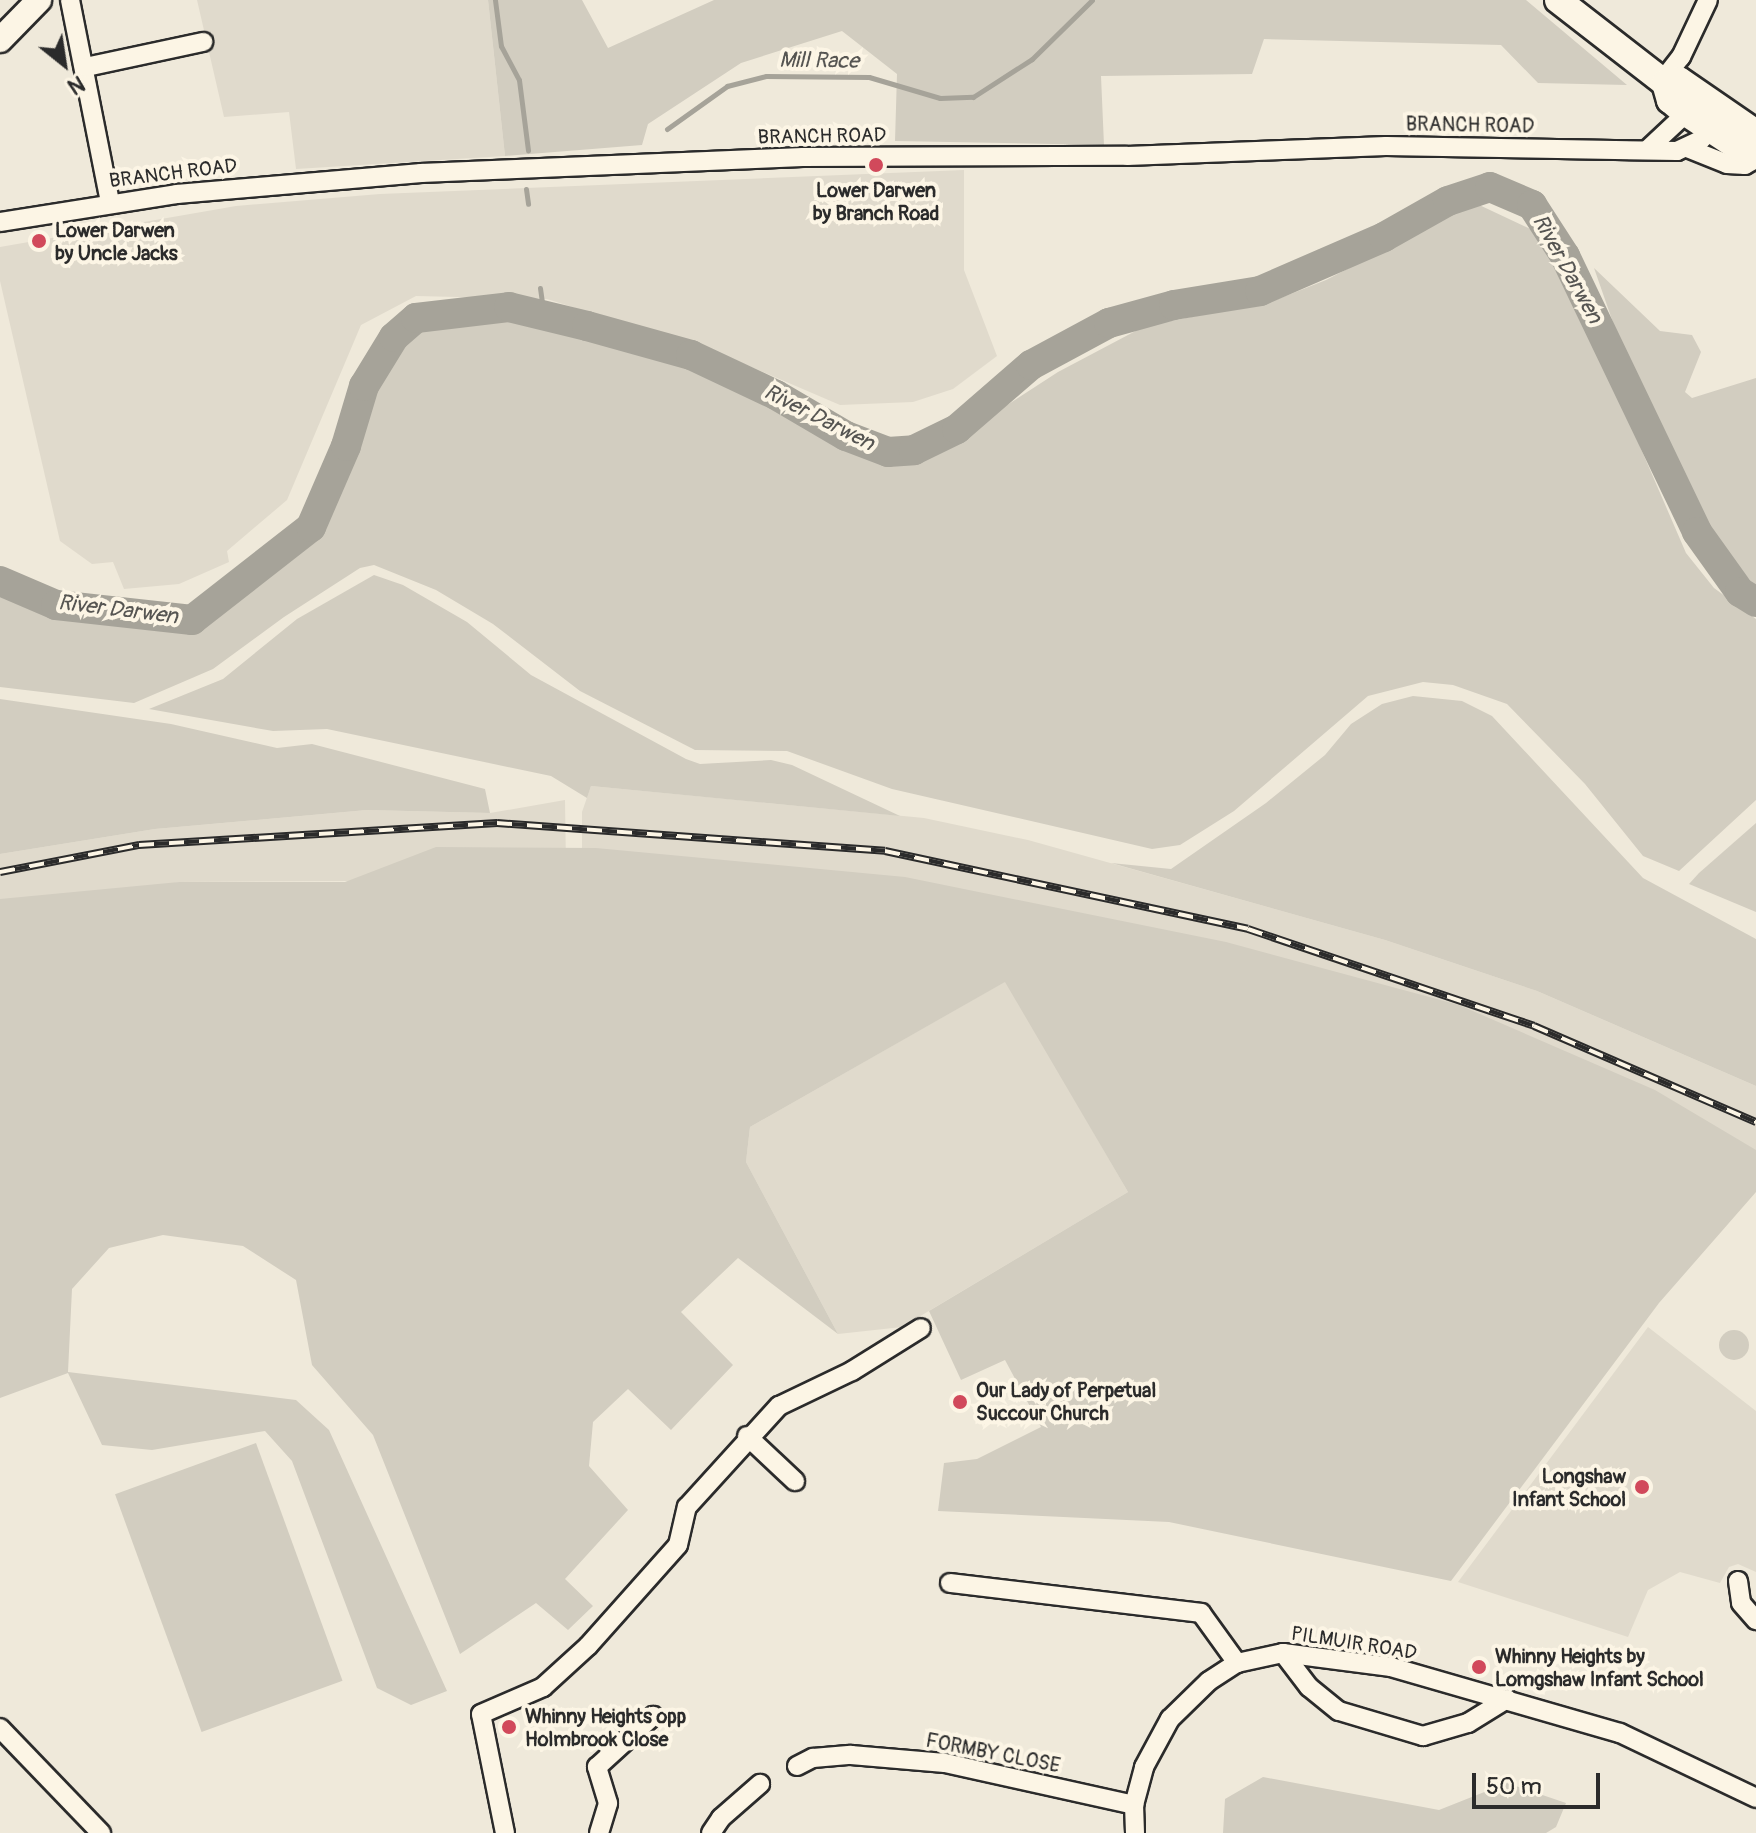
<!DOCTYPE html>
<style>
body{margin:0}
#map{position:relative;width:1756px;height:1833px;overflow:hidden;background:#efe9da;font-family:Pangolin,sans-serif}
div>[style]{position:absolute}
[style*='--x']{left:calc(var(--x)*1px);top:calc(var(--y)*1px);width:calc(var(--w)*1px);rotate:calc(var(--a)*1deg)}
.built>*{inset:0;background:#e0dacc}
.green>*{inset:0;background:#d2cdc0;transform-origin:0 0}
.round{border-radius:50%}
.stream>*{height:5px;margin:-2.5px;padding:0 2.5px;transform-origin:2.5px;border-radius:2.5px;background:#a6a399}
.river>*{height:30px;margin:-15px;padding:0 15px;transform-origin:15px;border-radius:15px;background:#a6a399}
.roads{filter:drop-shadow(2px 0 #2b2b2b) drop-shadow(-2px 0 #2b2b2b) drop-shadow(0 2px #2b2b2b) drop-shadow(0 -2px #2b2b2b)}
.minor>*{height:18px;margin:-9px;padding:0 9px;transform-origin:9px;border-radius:9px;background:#fcf5e5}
.major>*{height:24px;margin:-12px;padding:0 12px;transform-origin:12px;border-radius:12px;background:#fcf5e5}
.highway>*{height:26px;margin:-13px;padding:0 13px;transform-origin:13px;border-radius:13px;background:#fcf5e5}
.rail>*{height:8px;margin-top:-4px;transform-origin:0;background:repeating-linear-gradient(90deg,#fcf5e5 0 15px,#2b2b2b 0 30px);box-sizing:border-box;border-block:2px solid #2b2b2b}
.dots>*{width:22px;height:22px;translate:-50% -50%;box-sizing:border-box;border:4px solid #fcf5e5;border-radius:50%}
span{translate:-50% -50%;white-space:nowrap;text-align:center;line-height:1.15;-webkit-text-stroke:8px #fcf5e5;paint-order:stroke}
.street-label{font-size:20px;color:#2b2b2b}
.poi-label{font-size:20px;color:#2b2b2b;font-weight:700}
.left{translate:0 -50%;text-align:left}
.right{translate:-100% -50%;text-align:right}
.water-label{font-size:22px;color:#565552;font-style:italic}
.north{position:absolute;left:24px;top:24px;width:80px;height:80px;-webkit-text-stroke:6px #fcf5e5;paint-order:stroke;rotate:150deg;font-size:22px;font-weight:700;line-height:32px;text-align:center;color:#2b2b2b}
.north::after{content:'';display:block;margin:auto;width:28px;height:36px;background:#2b2b2b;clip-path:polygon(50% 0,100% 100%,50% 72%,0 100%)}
.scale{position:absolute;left:1472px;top:1773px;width:128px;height:36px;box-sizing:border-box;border:4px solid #2b2b2b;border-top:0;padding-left:10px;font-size:24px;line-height:28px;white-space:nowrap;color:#2b2b2b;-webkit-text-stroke:6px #fcf5e5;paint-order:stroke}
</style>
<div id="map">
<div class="built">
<div style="clip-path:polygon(197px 0,488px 0,505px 156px,296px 169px,289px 112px,224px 117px)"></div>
<div style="clip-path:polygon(964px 170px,964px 270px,997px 356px,953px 389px,913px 402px,840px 405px,721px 354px,547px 299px,416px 296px,361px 325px,287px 500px,227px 551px,229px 562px,179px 584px,124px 589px,113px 562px,92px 564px,60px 541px,0 281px,0 247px,236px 206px,380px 194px)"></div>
<div style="clip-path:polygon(591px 786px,924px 818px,1028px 840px,1385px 940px,1537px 991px,1756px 1086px,1756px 1155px,582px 855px,582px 812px)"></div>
<div style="clip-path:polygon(565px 800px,566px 867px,348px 881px,179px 882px,0 923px,0 854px,155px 829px,367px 810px,490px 813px)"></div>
<div style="clip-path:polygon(1006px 981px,1128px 1192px,902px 1327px,838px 1334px,746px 1162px,750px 1127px)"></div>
<div style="clip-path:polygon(1648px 1327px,1756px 1411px,1756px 1572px,1738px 1564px,1729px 1567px,1720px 1583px,1680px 1572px,1648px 1590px,1628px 1637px,1458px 1582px)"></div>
</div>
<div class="green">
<div style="clip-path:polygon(488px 0,582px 0,608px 48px,714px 0,1526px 0,1627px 85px,1538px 83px,1501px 45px,1264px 39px,1252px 74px,1101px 76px,1104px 145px,895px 141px,897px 74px,842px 31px,741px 63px,648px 124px,642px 145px,505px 156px)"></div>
<div style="clip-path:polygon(1475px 203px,1541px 234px,1578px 303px,1686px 553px,1714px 588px,1756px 619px,1756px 800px,1679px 871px,1643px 856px,1585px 784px,1507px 704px,1453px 685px,1423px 682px,1368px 696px,1234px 811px,1180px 845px,1152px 849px,892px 789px,787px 751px,695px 750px,580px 691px,493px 624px,436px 590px,374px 565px,360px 568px,284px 617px,213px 669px,134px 703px,0 687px,0 591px,45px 609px,96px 618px,193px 625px,315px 531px,371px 388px,405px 336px,423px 323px,452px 314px,491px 316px,693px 365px,831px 438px,877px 456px,911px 456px,944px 446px,1058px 372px,1145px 326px,1273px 301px,1326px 280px)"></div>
<div style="clip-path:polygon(1594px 268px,1660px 331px,1692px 335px,1701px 352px,1685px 392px,1692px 398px,1756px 378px,1756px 587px,1711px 537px,1690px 495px,1624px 354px)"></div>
<div style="clip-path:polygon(374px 575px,403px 585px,467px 622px,531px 675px,686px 759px,700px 764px,771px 760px,792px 765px,900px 816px,591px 786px,587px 798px,551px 776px,327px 729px,273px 731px,149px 709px,223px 679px,297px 619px)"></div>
<div style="clip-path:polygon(1413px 696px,1462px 701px,1492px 716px,1643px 878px,1756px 939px,1756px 1086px,1537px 991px,1385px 940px,1111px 863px,1171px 869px,1266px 803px,1325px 755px,1351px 724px,1382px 704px)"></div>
<div style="clip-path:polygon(0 699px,171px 724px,277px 748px,312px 744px,485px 789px,490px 813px,367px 810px,155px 829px,0 854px)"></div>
<div style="clip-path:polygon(1756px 823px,1756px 912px,1689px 884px,1699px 873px)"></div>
<div style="clip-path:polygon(436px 847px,596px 848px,905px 877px,1226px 942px,1459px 1005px,1655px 1090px,1756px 1150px,1756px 1192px,1659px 1303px,1451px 1581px,1169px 1522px,938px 1511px,944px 1463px,977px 1459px,1041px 1427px,1005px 1360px,961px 1380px,929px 1311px,1128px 1192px,1005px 982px,750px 1127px,746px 1162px,838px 1334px,738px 1258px,681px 1312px,733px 1365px,671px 1430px,628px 1389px,593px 1422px,589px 1466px,628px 1510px,565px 1579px,593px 1606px,568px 1630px,536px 1603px,460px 1654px,373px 1435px,312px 1365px,296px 1280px,243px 1246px,163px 1235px,109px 1248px,72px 1289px,68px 1372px,296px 1400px,329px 1430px,447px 1691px,411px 1705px,377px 1688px,292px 1461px,265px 1431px,152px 1450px,102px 1445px,68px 1373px,0 1398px,0 899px,179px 882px,345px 882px)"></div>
<div class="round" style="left:1719px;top:1330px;width:30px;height:30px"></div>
<div style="left:256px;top:1443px;width:253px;height:150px;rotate:70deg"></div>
<div style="clip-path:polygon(1263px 1777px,1439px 1810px,1507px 1783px,1566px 1803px,1556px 1827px,1546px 1833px,1223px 1833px,1225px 1799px)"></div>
</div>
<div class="stream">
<div style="--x:495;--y:0;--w:46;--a:82.6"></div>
<div style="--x:501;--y:46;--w:38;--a:62"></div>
<div style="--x:519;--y:80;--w:71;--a:82.7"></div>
<div style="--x:667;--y:129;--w:74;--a:-35.6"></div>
<div style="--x:727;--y:86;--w:40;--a:-14.4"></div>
<div style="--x:766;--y:76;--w:103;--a:0.6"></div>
<div style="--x:869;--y:77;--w:74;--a:16.5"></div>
<div style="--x:940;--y:98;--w:33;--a:-2"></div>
<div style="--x:973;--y:97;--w:70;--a:-32.8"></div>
<div style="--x:1032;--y:59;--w:84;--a:-44.5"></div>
<div style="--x:526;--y:189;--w:15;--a:82"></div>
<div style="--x:540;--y:288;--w:27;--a:82"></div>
</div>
<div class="river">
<div style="--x:0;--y:581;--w:61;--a:23.2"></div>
<div style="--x:56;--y:605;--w:137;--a:6.3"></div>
<div style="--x:192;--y:620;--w:151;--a:-38"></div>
<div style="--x:311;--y:527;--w:88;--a:-66.6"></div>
<div style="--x:346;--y:446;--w:63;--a:-73.3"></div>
<div style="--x:364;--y:386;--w:57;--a:-58.5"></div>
<div style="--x:394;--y:337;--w:29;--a:-41"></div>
<div style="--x:416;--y:318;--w:94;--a:-6.7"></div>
<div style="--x:509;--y:307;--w:80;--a:13.7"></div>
<div style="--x:587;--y:326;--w:108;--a:15.6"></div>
<div style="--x:691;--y:355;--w:94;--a:25.2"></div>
<div style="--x:776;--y:395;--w:81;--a:30.4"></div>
<div style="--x:846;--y:436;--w:45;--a:20.9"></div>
<div style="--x:888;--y:452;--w:26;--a:-4"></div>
<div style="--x:914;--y:450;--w:48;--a:-26"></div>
<div style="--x:957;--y:429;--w:98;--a:-40.9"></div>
<div style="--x:1031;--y:365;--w:89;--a:-28.3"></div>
<div style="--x:1109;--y:323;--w:67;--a:-15.5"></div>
<div style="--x:1174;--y:305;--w:87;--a:-9.2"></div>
<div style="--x:1260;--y:291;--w:135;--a:-23.5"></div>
<div style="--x:1384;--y:237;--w:73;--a:-29.4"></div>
<div style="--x:1448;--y:201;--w:44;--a:-18.4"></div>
<div style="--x:1490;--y:187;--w:46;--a:23.2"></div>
<div style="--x:1532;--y:205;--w:61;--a:57.1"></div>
<div style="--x:1565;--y:256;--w:306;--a:64.4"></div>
<div style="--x:1697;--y:532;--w:74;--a:54.4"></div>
<div style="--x:1740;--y:592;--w:19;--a:32"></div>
</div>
<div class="roads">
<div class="minor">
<div style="--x:70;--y:0;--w:206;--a:78.8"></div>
<div style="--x:86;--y:67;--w:120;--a:-12.1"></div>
<div style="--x:1662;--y:81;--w:31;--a:-52"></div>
<div style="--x:1681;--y:57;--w:63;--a:-64.7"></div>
<div style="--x:1687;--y:148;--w:43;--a:21.8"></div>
<div style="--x:1727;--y:164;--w:18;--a:3"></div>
<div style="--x:1745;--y:165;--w:13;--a:-29"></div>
<div style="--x:1648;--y:149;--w:64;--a:-43.1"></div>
<div style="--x:0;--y:222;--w:179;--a:-9"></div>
<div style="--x:177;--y:194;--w:245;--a:-4.9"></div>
<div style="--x:421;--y:173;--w:382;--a:-2.4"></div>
<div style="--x:803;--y:157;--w:324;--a:-0.2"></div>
<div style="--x:1127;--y:156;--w:259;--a:-2.2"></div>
<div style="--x:1386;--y:146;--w:291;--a:1"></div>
<div style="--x:1677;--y:151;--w:26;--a:-25"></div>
<div style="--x:1701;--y:140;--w:25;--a:-45"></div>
<div style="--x:747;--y:1436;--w:66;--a:43.2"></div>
<div style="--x:1738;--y:1581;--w:22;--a:82"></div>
<div style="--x:1741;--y:1603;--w:23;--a:49"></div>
<div style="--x:950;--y:1583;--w:253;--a:6.8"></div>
<div style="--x:1201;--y:1613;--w:62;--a:54.2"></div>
<div style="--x:1283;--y:1653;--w:43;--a:52.6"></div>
<div style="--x:1309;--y:1687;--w:38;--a:39"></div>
<div style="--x:1339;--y:1711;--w:88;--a:16.6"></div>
<div style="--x:1423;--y:1736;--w:47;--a:-16.1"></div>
<div style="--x:1468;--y:1723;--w:46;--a:-31.6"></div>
<div style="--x:0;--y:1728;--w:146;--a:46.1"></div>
<div style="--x:797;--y:1766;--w:18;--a:-27"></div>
<div style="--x:813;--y:1758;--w:38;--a:-5"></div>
<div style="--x:851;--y:1755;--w:94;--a:4.9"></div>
<div style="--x:945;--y:1763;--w:194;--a:12.5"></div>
<div style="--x:505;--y:1833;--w:121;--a:-101.4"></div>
<div style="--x:481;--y:1714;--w:68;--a:-23.5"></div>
<div style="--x:543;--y:1687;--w:61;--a:-42.3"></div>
<div style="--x:588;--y:1646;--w:135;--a:-48.3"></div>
<div style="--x:678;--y:1545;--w:39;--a:-77"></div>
<div style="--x:687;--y:1507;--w:137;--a:-47.7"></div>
<div style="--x:779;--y:1406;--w:81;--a:-25.6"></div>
<div style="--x:852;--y:1371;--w:81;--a:-31.9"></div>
<div style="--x:599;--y:1833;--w:31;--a:-73"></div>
<div style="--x:608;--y:1803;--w:38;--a:-107"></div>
<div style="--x:597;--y:1767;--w:76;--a:-42.3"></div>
<div style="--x:711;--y:1833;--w:18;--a:-56"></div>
<div style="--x:721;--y:1818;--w:52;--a:-41.1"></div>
<div style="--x:1135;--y:1833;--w:28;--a:-92"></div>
<div style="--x:1134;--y:1805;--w:39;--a:-75"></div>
<div style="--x:1144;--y:1767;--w:55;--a:-61.6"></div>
<div style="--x:1170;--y:1719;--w:54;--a:-44.3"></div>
<div style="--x:1209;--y:1681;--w:33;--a:-33"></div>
<div style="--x:1237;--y:1663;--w:47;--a:-12.3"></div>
<div style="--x:1283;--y:1653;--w:109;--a:7.4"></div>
<div style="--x:1391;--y:1667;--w:238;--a:16.1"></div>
<div style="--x:1620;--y:1733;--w:151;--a:25.5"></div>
</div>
<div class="major">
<div style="--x:0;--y:40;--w:56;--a:-45.7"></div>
</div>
<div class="highway">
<div style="--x:1558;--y:0;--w:135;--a:37.8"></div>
<div style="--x:1665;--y:83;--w:18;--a:74"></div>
<div style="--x:1670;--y:100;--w:17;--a:40"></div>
<div style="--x:1683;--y:111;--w:67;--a:33.5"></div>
<div style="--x:1739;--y:148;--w:17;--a:13"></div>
<div style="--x:1665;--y:83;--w:14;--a:-12"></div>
<div style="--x:1679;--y:80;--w:93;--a:34.5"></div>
</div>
</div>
<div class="rail">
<div style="--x:0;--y:872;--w:142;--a:-11"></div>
<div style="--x:139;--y:845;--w:359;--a:-3.5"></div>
<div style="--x:497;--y:823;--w:389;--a:4.1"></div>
<div style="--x:885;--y:851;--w:371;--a:12.1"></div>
<div style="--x:1248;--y:929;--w:302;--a:18.7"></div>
<div style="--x:1534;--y:1026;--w:242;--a:23.4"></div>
</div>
<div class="dots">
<div style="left:876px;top:165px;background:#d1495b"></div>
<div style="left:39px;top:241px;background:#d1495b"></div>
<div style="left:960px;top:1402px;background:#d1495b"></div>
<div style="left:1642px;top:1487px;background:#d1495b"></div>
<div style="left:1479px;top:1667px;background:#d1495b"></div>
<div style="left:509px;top:1727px;background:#d1495b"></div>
</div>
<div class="street-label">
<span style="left:1470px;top:125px;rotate:1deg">BRANCH ROAD</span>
<span style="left:822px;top:136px;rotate:-1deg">BRANCH ROAD</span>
<span style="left:173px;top:173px;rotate:-7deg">BRANCH ROAD</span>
<span style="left:1354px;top:1643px;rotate:9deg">PILMUIR ROAD</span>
<span style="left:993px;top:1753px;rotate:11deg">FORMBY CLOSE</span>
</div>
<div class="poi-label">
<span style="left:876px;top:202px">Lower Darwen<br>by Branch Road</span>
<span class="left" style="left:55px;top:242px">Lower Darwen<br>by Uncle Jacks</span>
<span class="left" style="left:976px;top:1402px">Our Lady of Perpetual<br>Succour Church</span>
<span class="right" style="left:1626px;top:1488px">Longshaw<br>Infant School</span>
<span class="left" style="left:1495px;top:1668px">Whinny Heights by<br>Lomgshaw Infant School</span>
<span class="left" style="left:525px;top:1728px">Whinny Heights opp<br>Holmbrook Close</span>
</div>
<div class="water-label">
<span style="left:819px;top:61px;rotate:1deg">Mill Race</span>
<span style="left:1567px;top:269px;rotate:61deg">River Darwen</span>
<span style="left:819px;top:418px;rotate:27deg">River Darwen</span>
<span style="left:118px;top:610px;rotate:7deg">River Darwen</span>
</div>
<div class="north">N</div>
<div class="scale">50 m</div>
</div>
